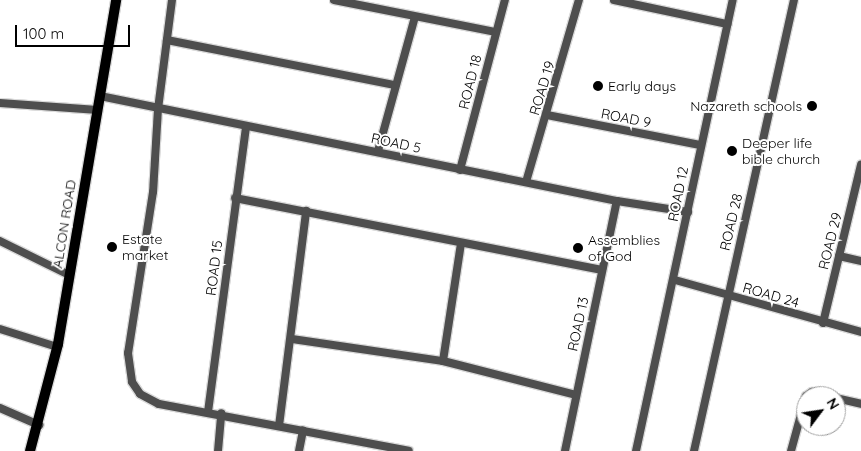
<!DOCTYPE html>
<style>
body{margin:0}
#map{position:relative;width:861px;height:451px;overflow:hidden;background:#fff;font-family:Quicksand,sans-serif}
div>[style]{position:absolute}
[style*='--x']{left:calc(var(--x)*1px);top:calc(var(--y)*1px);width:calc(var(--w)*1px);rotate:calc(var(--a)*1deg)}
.roads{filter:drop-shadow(1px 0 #dbdbdb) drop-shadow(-1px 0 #dbdbdb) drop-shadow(0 1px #dbdbdb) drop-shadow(0 -1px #dbdbdb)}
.minor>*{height:8px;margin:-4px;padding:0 4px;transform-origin:4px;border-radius:4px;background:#4e4e4e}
.major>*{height:10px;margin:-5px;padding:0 5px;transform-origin:5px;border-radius:5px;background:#000}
.dots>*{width:14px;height:14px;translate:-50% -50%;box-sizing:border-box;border:2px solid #fff;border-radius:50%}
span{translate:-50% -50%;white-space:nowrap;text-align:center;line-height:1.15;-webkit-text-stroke:4px #fff;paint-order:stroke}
.street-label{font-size:14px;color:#000}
.poi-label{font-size:14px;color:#000}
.left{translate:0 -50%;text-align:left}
.right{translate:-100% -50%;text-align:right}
.north{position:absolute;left:796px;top:386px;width:50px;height:50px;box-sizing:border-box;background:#fff;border:1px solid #999;border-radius:50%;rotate:59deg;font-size:14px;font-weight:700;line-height:20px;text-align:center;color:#000}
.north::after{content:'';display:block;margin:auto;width:18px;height:22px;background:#000;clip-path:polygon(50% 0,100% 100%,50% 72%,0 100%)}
.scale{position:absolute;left:15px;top:25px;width:115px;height:22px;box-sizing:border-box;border:2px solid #000;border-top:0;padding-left:6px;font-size:15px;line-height:18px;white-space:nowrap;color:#000;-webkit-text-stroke:4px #fff;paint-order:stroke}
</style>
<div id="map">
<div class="roads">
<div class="minor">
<div style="--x:172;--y:0;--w:110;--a:97.3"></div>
<div style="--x:158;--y:109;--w:83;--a:93.4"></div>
<div style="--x:153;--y:192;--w:163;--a:98.8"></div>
<div style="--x:128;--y:353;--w:29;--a:82"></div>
<div style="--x:132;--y:382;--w:14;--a:56"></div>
<div style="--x:140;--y:394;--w:21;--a:28"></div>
<div style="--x:159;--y:404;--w:254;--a:10.6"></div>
<div style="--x:334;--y:0;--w:164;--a:11.2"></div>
<div style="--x:614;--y:0;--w:116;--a:12"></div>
<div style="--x:167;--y:40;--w:231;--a:11.2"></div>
<div style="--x:100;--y:96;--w:528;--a:11.48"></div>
<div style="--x:617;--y:201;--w:72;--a:8.8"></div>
<div style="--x:0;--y:103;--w:98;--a:4.1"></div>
<div style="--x:547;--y:115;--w:156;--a:11.1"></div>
<div style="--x:378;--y:151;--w:139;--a:-74.6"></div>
<div style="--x:460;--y:170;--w:176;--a:-75.2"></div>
<div style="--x:526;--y:182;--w:190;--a:-73.8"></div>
<div style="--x:235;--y:198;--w:374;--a:11.1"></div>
<div style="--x:0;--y:241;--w:77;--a:26.2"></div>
<div style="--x:839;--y:256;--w:23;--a:13"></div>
<div style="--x:675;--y:280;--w:193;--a:15.6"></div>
<div style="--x:823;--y:323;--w:163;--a:-76.5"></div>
<div style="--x:0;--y:329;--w:60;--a:17.5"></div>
<div style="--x:292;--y:339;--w:153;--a:8.3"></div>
<div style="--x:443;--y:361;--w:137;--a:14.3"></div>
<div style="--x:443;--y:361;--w:119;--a:-81.3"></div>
<div style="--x:836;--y:398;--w:26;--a:13"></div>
<div style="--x:0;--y:408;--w:43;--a:23.6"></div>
<div style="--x:208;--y:412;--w:288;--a:-82.4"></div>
<div style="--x:279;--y:426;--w:217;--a:-82.8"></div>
<div style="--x:218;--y:451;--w:38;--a:-85"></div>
<div style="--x:299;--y:451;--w:21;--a:-79"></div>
<div style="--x:565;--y:451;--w:255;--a:-78.3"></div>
<div style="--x:636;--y:451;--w:461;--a:-77.9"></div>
<div style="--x:694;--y:451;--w:462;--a:-77.5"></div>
<div style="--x:791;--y:451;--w:57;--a:-74.7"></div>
<div style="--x:806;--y:396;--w:7;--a:-34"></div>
<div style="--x:812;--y:392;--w:17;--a:13"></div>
</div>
<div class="major">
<div style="--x:30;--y:451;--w:111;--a:-75.3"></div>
<div style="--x:58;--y:344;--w:349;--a:-80.4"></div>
</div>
</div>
<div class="dots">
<div style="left:598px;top:86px;background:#000"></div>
<div style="left:812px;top:106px;background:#000"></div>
<div style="left:732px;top:151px;background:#000"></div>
<div style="left:112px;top:247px;background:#000"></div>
<div style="left:578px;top:248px;background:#000"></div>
</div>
<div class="street-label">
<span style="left:470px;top:82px;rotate:-76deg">ROAD 18</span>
<span style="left:542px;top:88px;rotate:-73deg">ROAD 19</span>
<span style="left:626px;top:118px;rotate:11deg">ROAD 9</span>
<span style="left:396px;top:143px;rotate:12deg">ROAD 5</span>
<span style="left:678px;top:194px;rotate:-79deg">ROAD 12</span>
<span style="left:731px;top:222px;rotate:-77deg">ROAD 28</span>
<span style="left:64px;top:224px;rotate:-81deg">ALCON ROAD</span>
<span style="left:830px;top:241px;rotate:-76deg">ROAD 29</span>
<span style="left:214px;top:268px;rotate:-83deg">ROAD 15</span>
<span style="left:771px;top:295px;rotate:16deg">ROAD 24</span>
<span style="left:578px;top:324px;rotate:-78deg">ROAD 13</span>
</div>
<div class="poi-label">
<span class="left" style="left:608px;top:86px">Early days</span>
<span class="right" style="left:802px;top:106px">Nazareth schools</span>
<span class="left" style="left:742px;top:151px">Deeper life<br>bible church</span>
<span class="left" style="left:122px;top:247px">Estate<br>market</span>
<span class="left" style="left:588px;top:248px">Assemblies<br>of God</span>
</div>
<div class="north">N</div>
<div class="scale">100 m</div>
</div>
